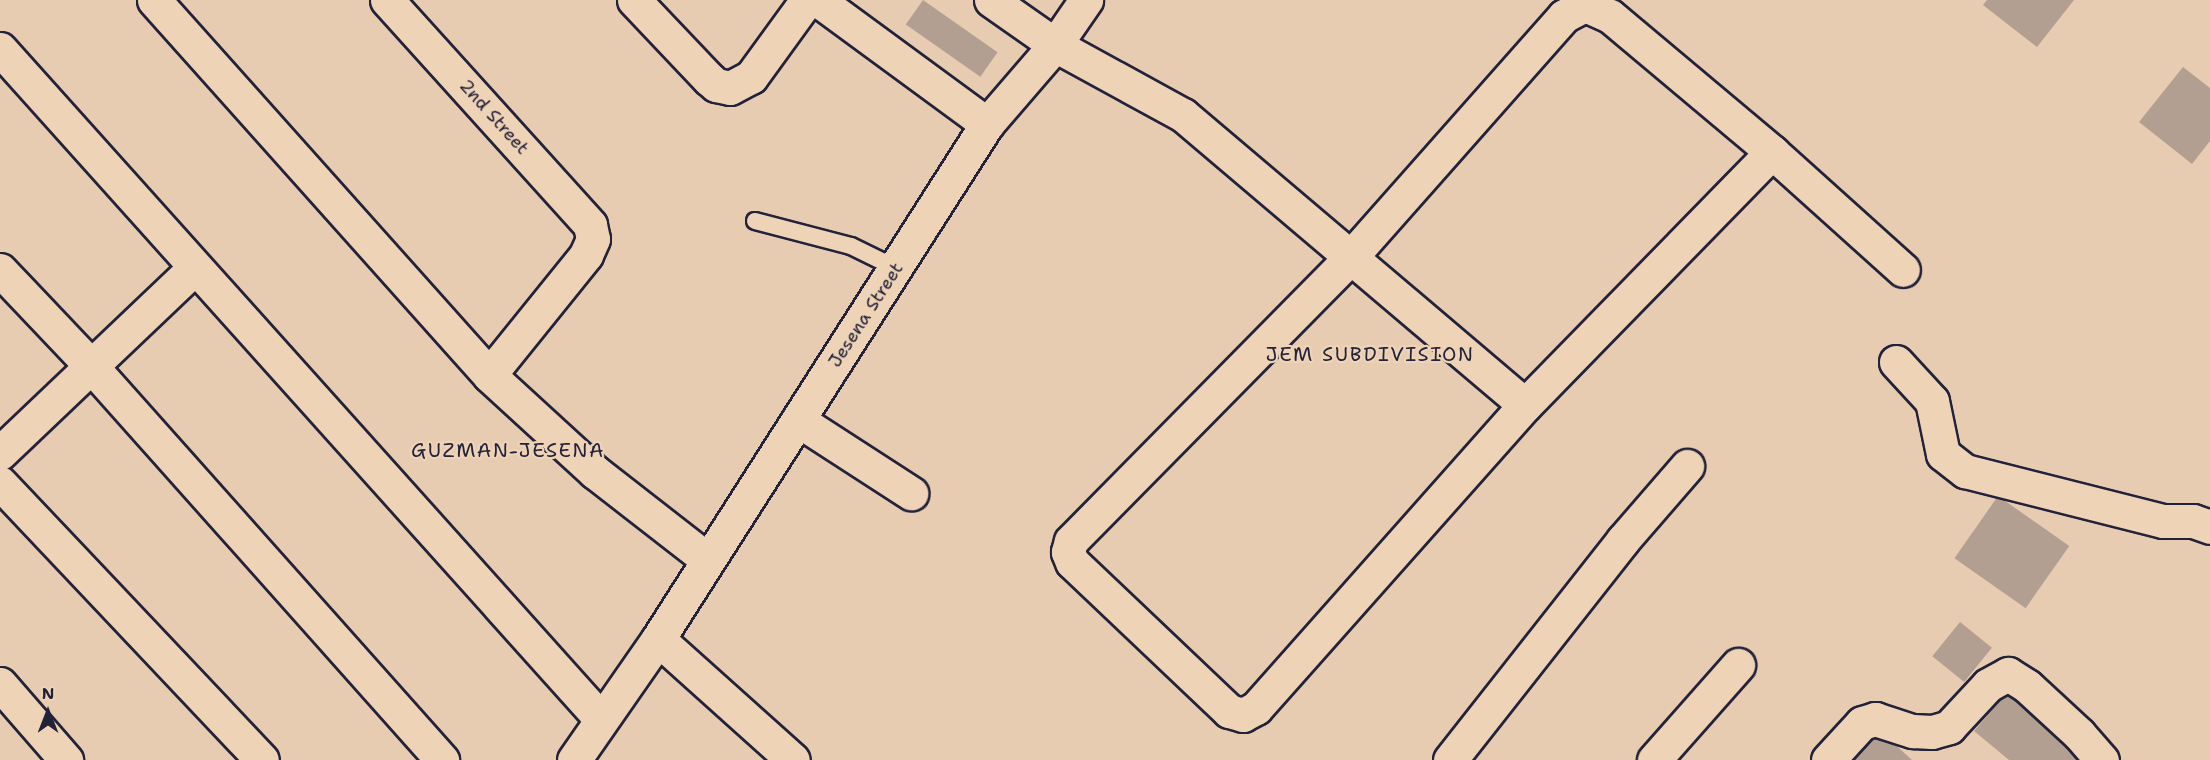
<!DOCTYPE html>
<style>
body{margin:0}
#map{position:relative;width:2210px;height:760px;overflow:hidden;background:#e7ccb1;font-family:"Shantell Sans",sans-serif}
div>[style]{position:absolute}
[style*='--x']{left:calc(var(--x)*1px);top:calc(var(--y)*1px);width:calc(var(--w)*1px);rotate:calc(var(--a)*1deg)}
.building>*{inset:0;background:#b39f91;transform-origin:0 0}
.roads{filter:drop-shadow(2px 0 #22223b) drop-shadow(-2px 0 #22223b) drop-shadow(0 2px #22223b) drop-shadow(0 -2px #22223b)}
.service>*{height:16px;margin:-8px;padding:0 8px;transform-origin:8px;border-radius:8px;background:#efd3b6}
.minor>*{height:33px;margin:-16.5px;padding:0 16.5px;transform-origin:16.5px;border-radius:16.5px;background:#efd3b6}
span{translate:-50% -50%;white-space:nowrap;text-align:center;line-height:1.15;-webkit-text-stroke:4.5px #efd3b6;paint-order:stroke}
.street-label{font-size:18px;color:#22223b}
.neighbourhood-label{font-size:20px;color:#22223b;letter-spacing:1.5px}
.north{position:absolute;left:18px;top:682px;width:60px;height:60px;-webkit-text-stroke:4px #efd3b6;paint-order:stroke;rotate:0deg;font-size:16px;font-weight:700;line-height:24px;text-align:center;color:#22223b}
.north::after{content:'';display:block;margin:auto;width:21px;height:27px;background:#22223b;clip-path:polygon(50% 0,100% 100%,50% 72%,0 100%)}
</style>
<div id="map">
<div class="building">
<div style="left:923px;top:0;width:91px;height:30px;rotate:35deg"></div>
<div style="clip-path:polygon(1987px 0,2074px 0,2037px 47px,1983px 5px)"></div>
<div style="clip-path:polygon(2183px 67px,2210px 88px,2210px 141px,2192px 164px,2139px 122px)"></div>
<div style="left:1998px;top:496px;width:87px;height:76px;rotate:35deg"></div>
<div style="left:1960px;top:622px;width:41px;height:44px;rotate:39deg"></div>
<div style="clip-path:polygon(2007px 693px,2083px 760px,2009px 760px,1974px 731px)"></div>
<div style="clip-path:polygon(1878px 729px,1912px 760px,1853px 760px)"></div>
</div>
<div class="roads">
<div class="service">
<div style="--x:755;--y:221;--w:99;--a:14.6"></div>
<div style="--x:851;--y:246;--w:50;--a:26.1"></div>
</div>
<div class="minor">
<div style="--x:154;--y:0;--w:503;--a:48.22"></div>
<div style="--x:489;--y:375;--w:144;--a:42.5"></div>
<div style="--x:595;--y:472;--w:143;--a:37.9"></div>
<div style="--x:387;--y:0;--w:303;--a:47.9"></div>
<div style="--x:590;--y:225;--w:14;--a:78"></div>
<div style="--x:593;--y:239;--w:17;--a:114"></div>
<div style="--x:586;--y:255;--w:154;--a:128.9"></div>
<div style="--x:634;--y:0;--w:109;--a:46.5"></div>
<div style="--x:709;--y:79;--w:9;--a:41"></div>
<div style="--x:716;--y:85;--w:14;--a:12"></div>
<div style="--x:730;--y:88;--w:24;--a:-28"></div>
<div style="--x:751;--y:77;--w:95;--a:-54"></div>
<div style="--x:818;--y:0;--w:210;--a:36.3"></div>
<div style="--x:991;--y:0;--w:78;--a:35.1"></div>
<div style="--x:1055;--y:45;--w:146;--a:28.7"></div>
<div style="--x:1183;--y:115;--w:448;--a:40.3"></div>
<div style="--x:0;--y:49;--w:900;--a:48.11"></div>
<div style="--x:1772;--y:152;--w:354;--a:134.3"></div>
<div style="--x:1525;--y:405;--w:405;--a:131.6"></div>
<div style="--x:1256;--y:708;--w:15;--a:152"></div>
<div style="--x:1243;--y:715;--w:15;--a:-164"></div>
<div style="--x:1229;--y:711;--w:216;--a:-136.5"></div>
<div style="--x:1072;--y:562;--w:11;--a:-112"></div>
<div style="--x:1068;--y:552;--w:11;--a:-75"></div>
<div style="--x:1071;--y:541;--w:396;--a:-45.4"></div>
<div style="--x:1349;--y:259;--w:324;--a:-48.5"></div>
<div style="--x:1564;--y:16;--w:24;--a:-28"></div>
<div style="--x:1585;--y:5;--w:27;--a:24"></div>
<div style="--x:1610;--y:16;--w:212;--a:40"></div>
<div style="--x:1772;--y:152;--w:176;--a:42"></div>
<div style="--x:0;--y:270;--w:132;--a:46.5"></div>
<div style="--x:91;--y:366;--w:528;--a:48.3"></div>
<div style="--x:1896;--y:362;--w:53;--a:47.3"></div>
<div style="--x:1932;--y:401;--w:54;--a:78.3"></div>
<div style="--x:1943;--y:454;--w:28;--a:38"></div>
<div style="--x:1965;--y:471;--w:204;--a:14.2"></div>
<div style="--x:2163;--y:521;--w:30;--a:0"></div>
<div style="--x:2193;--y:521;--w:18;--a:19"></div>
<div style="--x:798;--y:420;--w:135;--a:32.9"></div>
<div style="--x:0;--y:453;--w:268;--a:-43.6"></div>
<div style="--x:0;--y:483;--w:381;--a:46.6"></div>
<div style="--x:658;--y:639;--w:181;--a:41.9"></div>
<div style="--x:0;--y:684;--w:101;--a:49"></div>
<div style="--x:574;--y:760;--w:147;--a:-55.2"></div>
<div style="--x:658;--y:639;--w:611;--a:-57.43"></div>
<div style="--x:987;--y:124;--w:104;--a:-49.3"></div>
<div style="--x:1055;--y:45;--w:55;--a:-55.4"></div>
<div style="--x:1450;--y:760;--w:280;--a:-51.8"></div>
<div style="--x:1623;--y:540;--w:98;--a:-49.1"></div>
<div style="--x:1654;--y:760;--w:127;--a:-48.5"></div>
<div style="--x:1828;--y:760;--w:50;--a:-47.4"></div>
<div style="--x:1862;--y:723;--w:14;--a:-17"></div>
<div style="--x:1875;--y:719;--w:40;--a:18"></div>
<div style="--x:1913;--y:731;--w:19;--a:3"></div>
<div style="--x:1932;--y:732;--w:18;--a:-16"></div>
<div style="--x:1949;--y:727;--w:57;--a:-47.1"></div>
<div style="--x:1988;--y:685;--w:23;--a:-29"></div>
<div style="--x:2008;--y:674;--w:22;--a:32"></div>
<div style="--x:2027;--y:686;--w:71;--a:42.7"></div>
<div style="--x:2079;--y:734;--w:35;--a:49"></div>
</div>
</div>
<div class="street-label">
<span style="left:494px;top:117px;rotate:48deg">2nd Street</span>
<span style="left:866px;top:315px;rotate:-57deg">Jesena Street</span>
</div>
<div class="neighbourhood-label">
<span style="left:1370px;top:354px">JEM SUBDIVISION</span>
<span style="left:508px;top:450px">GUZMAN-JESENA</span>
</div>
<div class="north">N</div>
</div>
